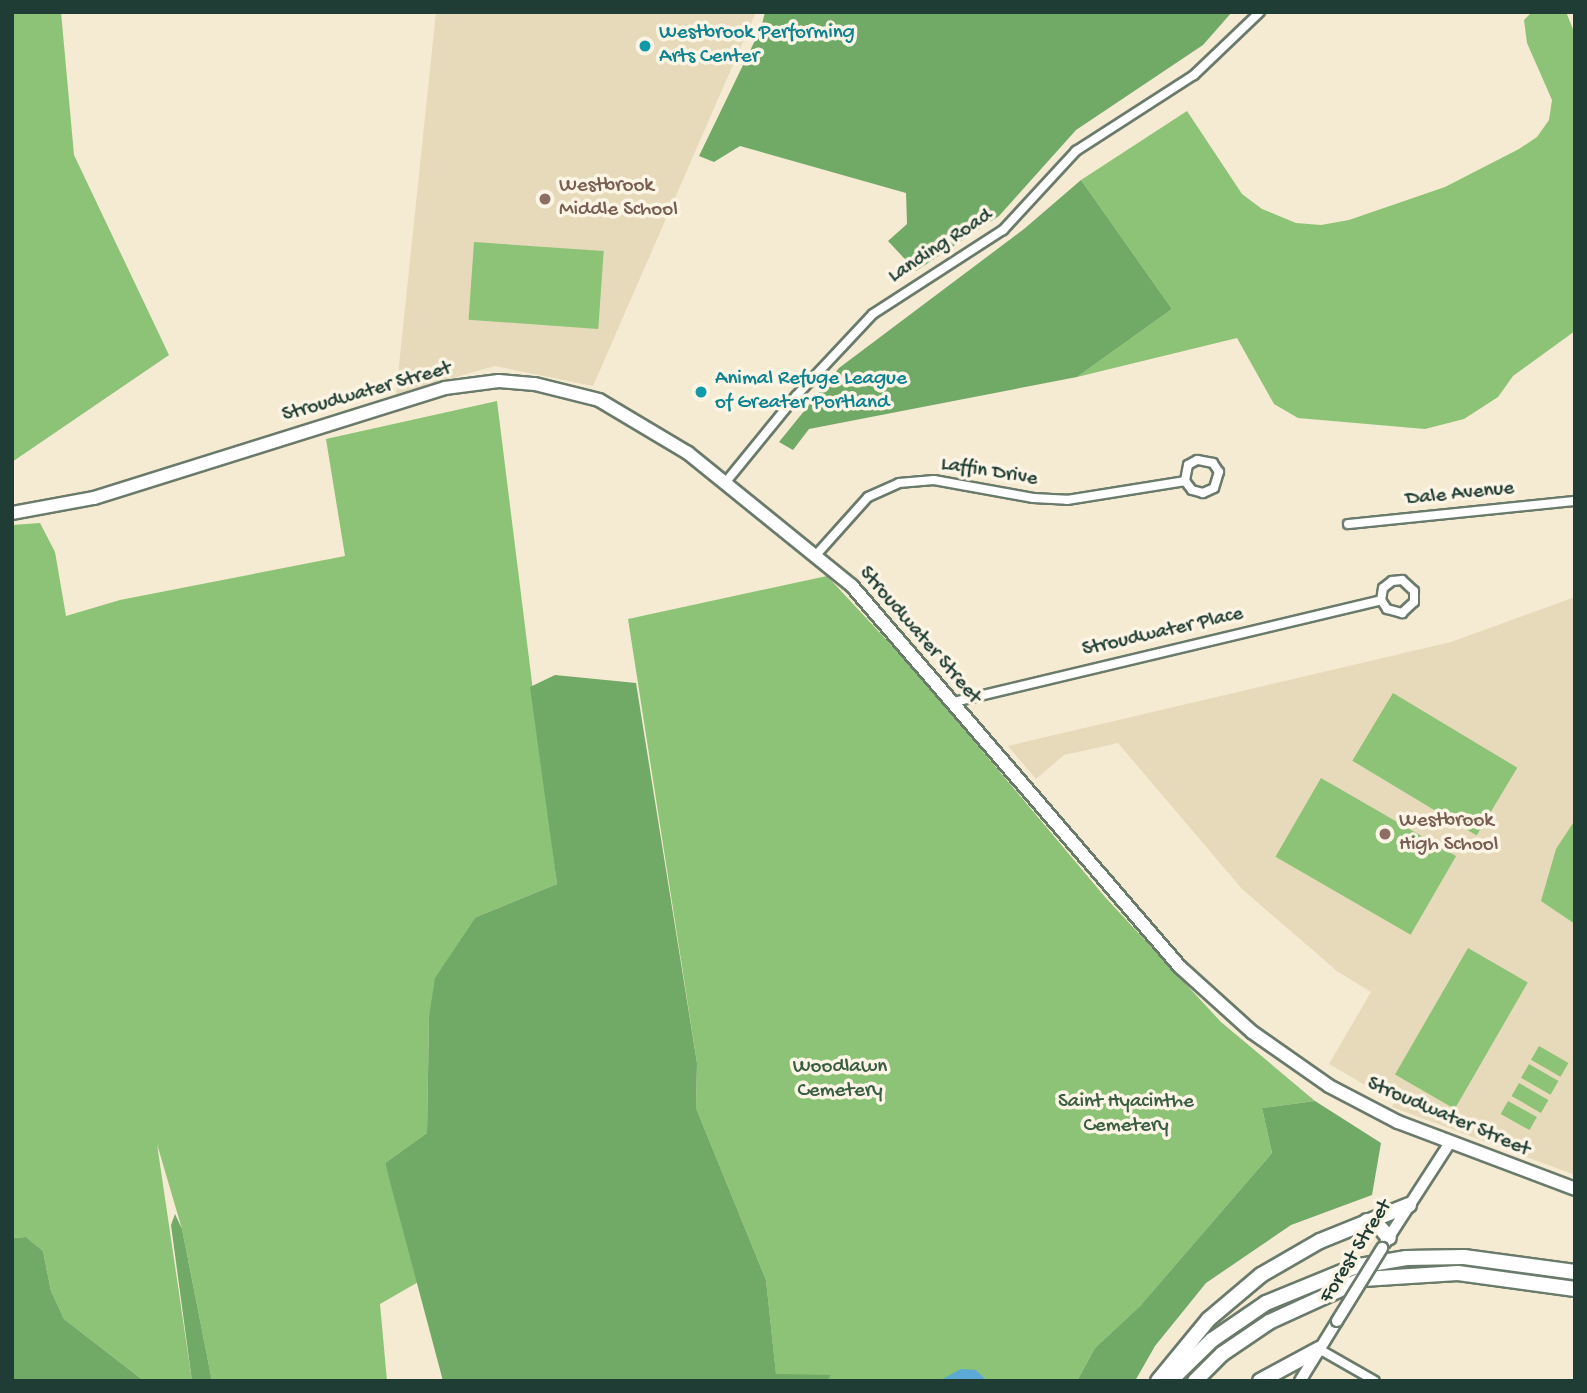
<!DOCTYPE html>
<style>
body{margin:0}
#map{position:relative;width:1587px;height:1393px;overflow:hidden;background:#f5ead2;font-family:"Gochi Hand",sans-serif}
div>[style]{position:absolute}
[style*='--x']{left:calc(var(--x)*1px);top:calc(var(--y)*1px);width:calc(var(--w)*1px);rotate:calc(var(--a)*1deg)}
.built>*{inset:0;background:#e7daba}
.green>*{inset:0;background:#8cc376;transform-origin:0 0}
.forest>*{inset:0;background:#71a967}
.water>*{inset:0;background:#5ca9d6}
.roads{filter:drop-shadow(2px 0 #6a7a6b) drop-shadow(-2px 0 #6a7a6b) drop-shadow(0 2px #6a7a6b) drop-shadow(0 -2px #6a7a6b)}
.minor>*{height:8px;margin:-4px;padding:0 4px;transform-origin:4px;border-radius:4px;background:#fff}
.tertiary>*{height:10px;margin:-5px;padding:0 5px;transform-origin:5px;border-radius:5px;background:#fff}
.secondary>*{height:12px;margin:-6px;padding:0 6px;transform-origin:6px;border-radius:6px;background:#fff}
.trunk>*{height:14px;margin:-7px;padding:0 7px;transform-origin:7px;border-radius:7px;background:#fff}
.bridges{filter:drop-shadow(2px 0 #6a7a6b) drop-shadow(-2px 0 #6a7a6b) drop-shadow(0 2px #6a7a6b) drop-shadow(0 -2px #6a7a6b)}
.tertiary-bridge>*{height:10px;margin:-5px;padding:0 5px;transform-origin:5px;border-radius:5px;background:#fff}
.dots>*{width:19px;height:19px;translate:-50% -50%;box-sizing:border-box;border:4px solid #fcf5e5;border-radius:50%}
span{translate:-50% -50%;white-space:nowrap;text-align:center;line-height:1.15;-webkit-text-stroke:7px #fcf5e5;paint-order:stroke}
.culture-label{font-size:21px;color:#0d838f}
.left{translate:0 -50%;text-align:left}
.education-label{font-size:21px;color:#785e54}
.street-label{font-size:21px;color:#1f3d34}
.park-label{font-size:21px;color:#3a5e44}
.frame{position:absolute;inset:0;border:14px solid #1f3d34;pointer-events:none}
</style>
<div id="map">
<div class="built">
<div style="clip-path:polygon(436px 12px,756px 12px,593px 386px,495px 366px,396px 394px)"></div>
<div style="clip-path:polygon(1575px 597px,1575px 1175px,1392px 1107px,1394px 1102px,1329px 1064px,1371px 992px,1337px 971px,1242px 889px,1118px 743px,1064px 755px,1036px 779px,1008px 746px,1451px 642px)"></div>
</div>
<div class="green">
<div style="clip-path:polygon(12px 12px,61px 12px,74px 155px,169px 355px,12px 462px)"></div>
<div style="clip-path:polygon(1532px 12px,1566px 12px,1575px 34px,1575px 331px,1513px 376px,1498px 397px,1464px 419px,1425px 429px,1298px 418px,1274px 404px,1237px 338px,1077px 377px,1172px 309px,1081px 180px,1187px 111px,1242px 194px,1262px 209px,1296px 223px,1321px 225px,1349px 220px,1445px 187px,1519px 149px,1537px 137px,1549px 120px,1552px 100px,1527px 43px,1524px 20px)"></div>
<div style="left:474px;top:242px;width:130px;height:78px;rotate:4deg"></div>
<div style="clip-path:polygon(497px 401px,557px 884px,476px 917px,429px 1017px,427px 1133px,385px 1163px,420px 1281px,380px 1304px,387px 1381px,212px 1381px,182px 1229px,157px 1144px,192px 1381px,144px 1381px,64px 1319px,51px 1291px,43px 1251px,26px 1237px,12px 1238px,12px 525px,40px 523px,55px 552px,66px 616px,120px 600px,345px 556px,326px 439px)"></div>
<div style="clip-path:polygon(827px 576px,910px 665px,1105px 897px,1221px 1022px,1315px 1101px,1262px 1108px,1272px 1153px,1140px 1306px,1095px 1348px,1077px 1381px,827px 1381px,830px 1375px,776px 1375px,766px 1280px,696px 1108px,697px 1063px,628px 619px)"></div>
<div style="left:1393px;top:693px;width:145px;height:79px;rotate:31deg"></div>
<div style="left:1321px;top:778px;width:156px;height:91px;rotate:30deg"></div>
<div style="clip-path:polygon(1575px 820px,1575px 924px,1541px 901px,1556px 849px)"></div>
<div style="left:1468px;top:948px;width:69px;height:146px;rotate:30deg"></div>
<div style="left:1539px;top:1046px;width:34px;height:16px;rotate:30deg"></div>
<div style="left:1529px;top:1064px;width:34px;height:16px;rotate:30deg"></div>
<div style="left:1519px;top:1083px;width:34px;height:15px;rotate:30deg"></div>
<div style="left:1508px;top:1101px;width:33px;height:15px;rotate:29deg"></div>
</div>
<div class="forest">
<div style="clip-path:polygon(765px 12px,1232px 12px,1203px 45px,1076px 130px,999px 216px,916px 271px,888px 241px,907px 224px,906px 193px,740px 146px,714px 162px,699px 156px,761px 28px)"></div>
<div style="clip-path:polygon(1081px 180px,1172px 309px,1077px 377px,809px 429px,793px 450px,779px 442px,839px 368px,1024px 229px)"></div>
<div style="clip-path:polygon(555px 675px,636px 683px,697px 1063px,696px 1108px,766px 1280px,776px 1374px,831px 1375px,827px 1381px,443px 1381px,385px 1163px,427px 1133px,429px 1017px,435px 978px,476px 917px,557px 884px,530px 687px)"></div>
<div style="clip-path:polygon(1315px 1101px,1381px 1143px,1372px 1195px,1291px 1225px,1206px 1283px,1155px 1346px,1135px 1381px,1077px 1381px,1095px 1348px,1140px 1306px,1272px 1153px,1262px 1108px)"></div>
<div style="clip-path:polygon(175px 1214px,182px 1229px,212px 1381px,192px 1381px,171px 1225px)"></div>
<div style="clip-path:polygon(26px 1237px,43px 1251px,51px 1291px,64px 1319px,144px 1381px,12px 1381px,12px 1238px)"></div>
</div>
<div class="water">
<div style="clip-path:polygon(961px 1369px,976px 1370px,987px 1381px,939px 1381px)"></div>
</div>
<div class="roads">
<div class="minor">
<div style="--x:725;--y:483;--w:112;--a:-50.8"></div>
<div style="--x:796;--y:396;--w:112;--a:-46.8"></div>
<div style="--x:873;--y:314;--w:155;--a:-32.9"></div>
<div style="--x:1003;--y:230;--w:108;--a:-47.3"></div>
<div style="--x:1076;--y:151;--w:140;--a:-32.8"></div>
<div style="--x:1194;--y:75;--w:91;--a:-43.7"></div>
<div style="--x:1348;--y:524;--w:228;--a:-5.8"></div>
<div style="--x:816;--y:555;--w:78;--a:-48.1"></div>
<div style="--x:868;--y:497;--w:34;--a:-24"></div>
<div style="--x:899;--y:483;--w:35;--a:-5"></div>
<div style="--x:934;--y:480;--w:101;--a:10.3"></div>
<div style="--x:1033;--y:498;--w:34;--a:3"></div>
<div style="--x:1067;--y:500;--w:120;--a:-9.1"></div>
<div style="--x:1185;--y:481;--w:11;--a:52"></div>
<div style="--x:1192;--y:490;--w:11;--a:15"></div>
<div style="--x:1203;--y:493;--w:12;--a:-24"></div>
<div style="--x:1214;--y:488;--w:17;--a:-73"></div>
<div style="--x:1219;--y:472;--w:11;--a:-124"></div>
<div style="--x:1213;--y:463;--w:16;--a:-169"></div>
<div style="--x:1197;--y:460;--w:10;--a:151"></div>
<div style="--x:1188;--y:465;--w:16;--a:101"></div>
<div style="--x:954;--y:702;--w:439;--a:-13.4"></div>
<div style="--x:1381;--y:600;--w:11;--a:56"></div>
<div style="--x:1387;--y:609;--w:16;--a:15"></div>
<div style="--x:1402;--y:613;--w:16;--a:-43"></div>
<div style="--x:1414;--y:602;--w:11;--a:-90"></div>
<div style="--x:1414;--y:591;--w:16;--a:-137"></div>
<div style="--x:1402;--y:580;--w:10;--a:174"></div>
<div style="--x:1392;--y:581;--w:11;--a:142"></div>
<div style="--x:1383;--y:588;--w:12;--a:99"></div>
<div style="--x:1319;--y:1349;--w:64;--a:29.7"></div>
</div>
<div class="tertiary">
<div style="--x:1385;--y:1243;--w:118;--a:-57.1"></div>
<div style="--x:1300;--y:1381;--w:70;--a:-58.3"></div>
</div>
<div class="secondary">
<div style="--x:12;--y:513;--w:83;--a:-10.4"></div>
<div style="--x:94;--y:498;--w:368;--a:-17.4"></div>
<div style="--x:445;--y:388;--w:54;--a:-7.4"></div>
<div style="--x:499;--y:381;--w:36;--a:5"></div>
<div style="--x:535;--y:384;--w:66;--a:14"></div>
<div style="--x:599;--y:400;--w:104;--a:30.8"></div>
<div style="--x:688;--y:453;--w:211;--a:39"></div>
<div style="--x:852;--y:586;--w:503;--a:49.28"></div>
<div style="--x:1180;--y:967;--w:97;--a:42.1"></div>
<div style="--x:1252;--y:1032;--w:94;--a:35"></div>
<div style="--x:1329;--y:1086;--w:78;--a:27.6"></div>
<div style="--x:1398;--y:1122;--w:189;--a:20.7"></div>
</div>
<div class="trunk">
<div style="--x:1367;--y:1221;--w:10;--a:17"></div>
<div style="--x:1377;--y:1224;--w:18;--a:49"></div>
<div style="--x:1158;--y:1381;--w:80;--a:-50.6"></div>
<div style="--x:1209;--y:1319;--w:68;--a:-40.2"></div>
<div style="--x:1261;--y:1275;--w:68;--a:-30"></div>
<div style="--x:1320;--y:1241;--w:96;--a:-22"></div>
<div style="--x:1170;--y:1381;--w:59;--a:-44.3"></div>
<div style="--x:1212;--y:1340;--w:65;--a:-34.4"></div>
<div style="--x:1266;--y:1303;--w:95;--a:-22.2"></div>
<div style="--x:1354;--y:1267;--w:53;--a:-9.8"></div>
<div style="--x:1406;--y:1258;--w:58;--a:-1"></div>
<div style="--x:1464;--y:1257;--w:112;--a:7.7"></div>
<div style="--x:1195;--y:1381;--w:38;--a:-45"></div>
<div style="--x:1222;--y:1354;--w:57;--a:-34.2"></div>
<div style="--x:1269;--y:1322;--w:103;--a:-24.6"></div>
<div style="--x:1363;--y:1279;--w:95;--a:-3.6"></div>
<div style="--x:1458;--y:1273;--w:118;--a:7.8"></div>
<div style="--x:1260;--y:1381;--w:67;--a:-28.5"></div>
</div>
</div>
<div class="bridges">
<div class="tertiary-bridge">
<div style="--x:1337;--y:1321;--w:86;--a:-58.3"></div>
</div>
</div>
<div class="dots">
<div style="left:645px;top:46px;background:#0f9aa8"></div>
<div style="left:545px;top:199px;background:#8d6e63"></div>
<div style="left:701px;top:392px;background:#0f9aa8"></div>
<div style="left:1385px;top:834px;background:#8d6e63"></div>
</div>
<div class="culture-label">
<span class="left" style="left:659px;top:46px">Westbrook Performing<br>Arts Center</span>
<span class="left" style="left:715px;top:392px">Animal Refuge League<br>of Greater Portland</span>
</div>
<div class="education-label">
<span class="left" style="left:559px;top:199px">Westbrook<br>Middle School</span>
<span class="left" style="left:1399px;top:834px">Westbrook<br>High School</span>
</div>
<div class="street-label">
<span style="left:941px;top:247px;rotate:-33deg">Landing Road</span>
<span style="left:367px;top:393px;rotate:-16deg">Stroudwater Street</span>
<span style="left:989px;top:473px;rotate:9deg">Laffin Drive</span>
<span style="left:1460px;top:495px;rotate:-6deg">Dale Avenue</span>
<span style="left:1163px;top:633px;rotate:-13deg">Stroudwater Place</span>
<span style="left:919px;top:636px;rotate:49deg">Stroudwater Street</span>
<span style="left:1448px;top:1118px;rotate:23deg">Stroudwater Street</span>
<span style="left:1357px;top:1252px;rotate:-58deg">Forest Street</span>
</div>
<div class="park-label">
<span style="left:840px;top:1080px">Woodlawn<br>Cemetery</span>
<span style="left:1126px;top:1115px">Saint Hyacinthe<br>Cemetery</span>
</div>
<div class="frame"></div>
</div>
